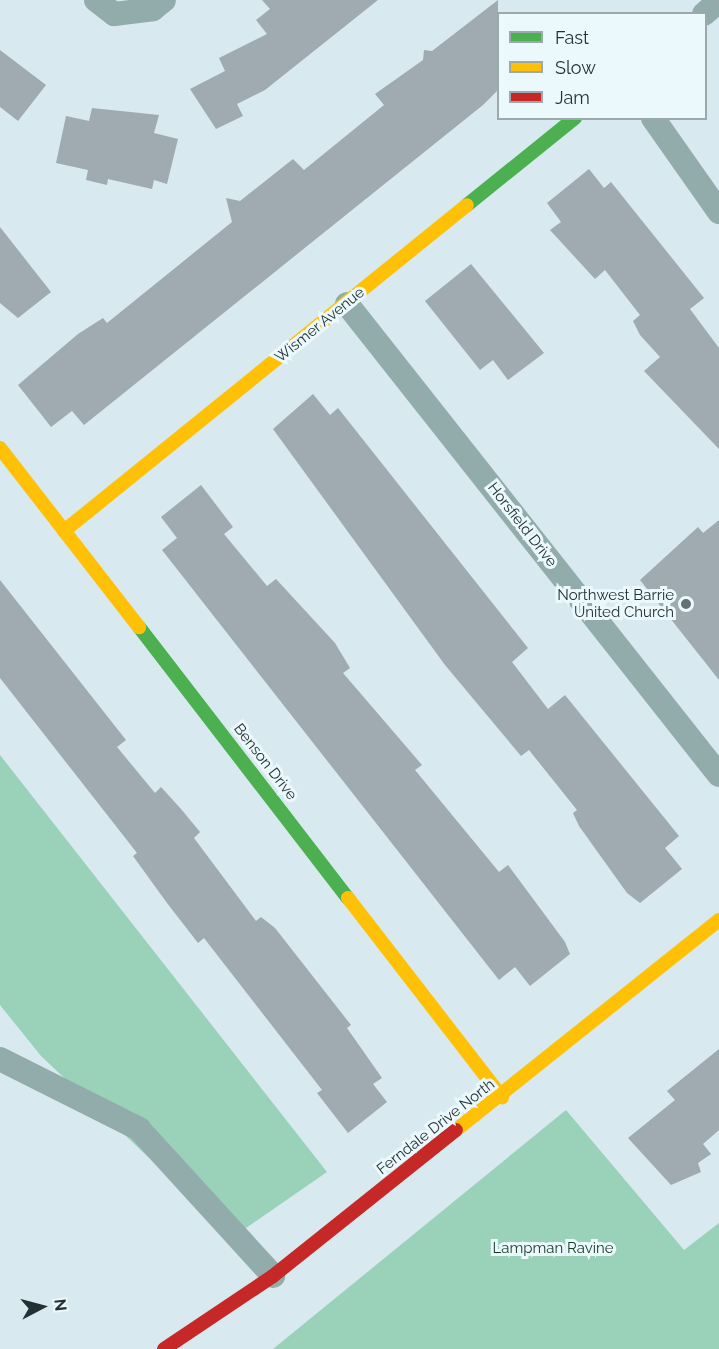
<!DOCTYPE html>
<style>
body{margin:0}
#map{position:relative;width:719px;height:1349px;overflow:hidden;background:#d8e9ef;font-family:Raleway,sans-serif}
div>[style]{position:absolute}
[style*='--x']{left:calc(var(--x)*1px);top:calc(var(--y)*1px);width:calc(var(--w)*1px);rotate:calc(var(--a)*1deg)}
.forest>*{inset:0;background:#9ad2b9}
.building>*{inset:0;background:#9faab1}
.street>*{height:24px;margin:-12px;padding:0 12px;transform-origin:12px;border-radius:12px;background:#91acaa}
.fast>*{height:14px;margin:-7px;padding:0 7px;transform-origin:7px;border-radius:7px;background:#4caf50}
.slow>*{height:14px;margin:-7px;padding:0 7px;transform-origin:7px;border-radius:7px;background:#ffc107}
.jam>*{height:14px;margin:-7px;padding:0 7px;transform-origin:7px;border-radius:7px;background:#c62828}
.dots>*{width:16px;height:16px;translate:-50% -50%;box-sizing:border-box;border:3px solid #ebf8fc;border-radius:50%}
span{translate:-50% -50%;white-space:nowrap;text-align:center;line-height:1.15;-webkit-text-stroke:6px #ebf8fc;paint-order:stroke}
.street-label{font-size:15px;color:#233034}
.poi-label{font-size:15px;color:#233034}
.right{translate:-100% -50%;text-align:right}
.park-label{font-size:15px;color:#163b27}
.legend{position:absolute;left:497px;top:12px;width:210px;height:108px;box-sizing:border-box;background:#ebf8fc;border:2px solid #9ba8ac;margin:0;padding:8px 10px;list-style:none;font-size:18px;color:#233034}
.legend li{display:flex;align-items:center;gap:12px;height:30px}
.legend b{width:30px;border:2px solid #9ba8ac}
.north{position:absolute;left:12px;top:1277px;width:60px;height:60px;-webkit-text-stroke:4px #ebf8fc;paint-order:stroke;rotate:84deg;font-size:16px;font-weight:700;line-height:24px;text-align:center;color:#233034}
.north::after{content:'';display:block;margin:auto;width:21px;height:27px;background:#233034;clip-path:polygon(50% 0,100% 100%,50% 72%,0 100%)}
</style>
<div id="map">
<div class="forest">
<div style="clip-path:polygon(0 755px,327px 1172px,233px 1237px,41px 1056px,0 1005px)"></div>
<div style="clip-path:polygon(566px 1110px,684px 1250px,719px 1223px,719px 1349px,273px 1349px)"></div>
</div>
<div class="building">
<div style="clip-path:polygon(262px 0,378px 0,265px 90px,237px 104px,243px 116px,216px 129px,190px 89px,225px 71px,219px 58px,267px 34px,256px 20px,270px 9px)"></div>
<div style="clip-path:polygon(498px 0,498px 90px,483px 105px,84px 425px,72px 411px,51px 427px,18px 385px,78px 334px,103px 318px,107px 323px,232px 222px,226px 198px,240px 201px,293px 159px,304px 170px,384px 105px,375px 94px,423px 60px,424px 50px,432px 51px)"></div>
<div style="clip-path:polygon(0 50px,46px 85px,18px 121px,0 107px)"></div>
<div style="clip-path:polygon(92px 108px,159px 115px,154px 133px,178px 139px,167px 184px,154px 180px,152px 189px,108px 179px,107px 185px,86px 180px,88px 170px,56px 163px,66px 116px,89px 121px)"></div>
<div style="clip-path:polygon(589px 169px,604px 188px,611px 182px,704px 298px,690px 309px,719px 348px,719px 449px,644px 371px,660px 357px,640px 335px,633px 321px,640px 315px,605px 270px,595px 279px,550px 230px,561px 222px,547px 203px)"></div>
<div style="clip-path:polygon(0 227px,51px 292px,18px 318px,0 303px)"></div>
<div style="clip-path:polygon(471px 264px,544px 353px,508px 380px,493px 360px,480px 370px,425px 301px)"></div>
<div style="clip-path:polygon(313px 394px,330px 415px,338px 408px,528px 648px,512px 662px,548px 709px,565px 695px,679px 836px,665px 848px,682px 869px,640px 903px,627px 893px,579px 826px,573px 813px,577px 810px,529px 750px,521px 756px,445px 665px,273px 429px)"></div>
<div style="clip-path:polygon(201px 485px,233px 527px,224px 534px,267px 586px,276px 579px,335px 643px,350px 668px,343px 673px,422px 765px,415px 770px,499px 872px,508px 865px,565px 942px,570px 954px,530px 986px,515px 967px,499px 980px,162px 550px,177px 538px,161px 517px)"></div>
<div style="clip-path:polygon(719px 520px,719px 680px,640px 580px,698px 527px,703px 533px)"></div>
<div style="clip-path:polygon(0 580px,126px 740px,117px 747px,155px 793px,161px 787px,181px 809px,200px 832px,194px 838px,256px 921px,261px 917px,275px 928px,351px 1025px,347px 1028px,382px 1078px,373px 1084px,387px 1102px,348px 1133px,317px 1093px,322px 1090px,204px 938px,198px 943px,167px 903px,133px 856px,137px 853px,0 678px)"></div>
<div style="clip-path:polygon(719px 1049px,719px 1130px,703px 1144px,711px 1154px,698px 1163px,701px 1172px,671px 1185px,628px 1138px,675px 1100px,667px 1091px)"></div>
</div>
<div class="street">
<div style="--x:96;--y:0;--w:23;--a:38"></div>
<div style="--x:114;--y:14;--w:39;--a:-7"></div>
<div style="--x:153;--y:9;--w:14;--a:-39"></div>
<div style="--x:704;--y:14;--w:20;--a:-41"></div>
<div style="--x:653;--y:118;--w:115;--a:54.9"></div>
<div style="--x:347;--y:304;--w:600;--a:51.7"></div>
<div style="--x:0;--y:1059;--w:156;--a:26.7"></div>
<div style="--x:139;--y:1129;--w:199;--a:47.6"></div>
</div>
<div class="fast">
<div style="--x:467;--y:205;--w:139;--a:-38.9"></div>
<div style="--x:139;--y:627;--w:342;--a:52.4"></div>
</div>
<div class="slow">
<div style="--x:0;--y:448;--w:227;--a:52.2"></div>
<div style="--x:64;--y:531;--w:518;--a:-38.97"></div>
<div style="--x:348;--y:898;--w:252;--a:52.3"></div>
<div style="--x:456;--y:1130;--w:337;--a:-38.6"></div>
</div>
<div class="jam">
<div style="--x:164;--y:1349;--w:131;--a:-33.8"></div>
<div style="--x:273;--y:1276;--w:234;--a:-38.6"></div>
</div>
<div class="dots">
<div style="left:686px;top:604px;background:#627175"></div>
</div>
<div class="street-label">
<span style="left:320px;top:325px;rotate:-39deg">Wismer Avenue</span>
<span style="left:522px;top:525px;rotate:52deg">Horsfield Drive</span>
<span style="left:265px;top:762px;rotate:52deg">Benson Drive</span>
<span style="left:436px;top:1127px;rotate:-38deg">Ferndale Drive North</span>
</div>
<div class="poi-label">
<span class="right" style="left:674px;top:604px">Northwest Barrie<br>United Church</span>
</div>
<div class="park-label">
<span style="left:553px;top:1249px">Lampman Ravine</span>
</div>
<ul class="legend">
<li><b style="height:8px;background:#4caf50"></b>Fast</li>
<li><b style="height:8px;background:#ffc107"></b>Slow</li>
<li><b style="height:8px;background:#c62828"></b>Jam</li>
</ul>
<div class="north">N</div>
</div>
